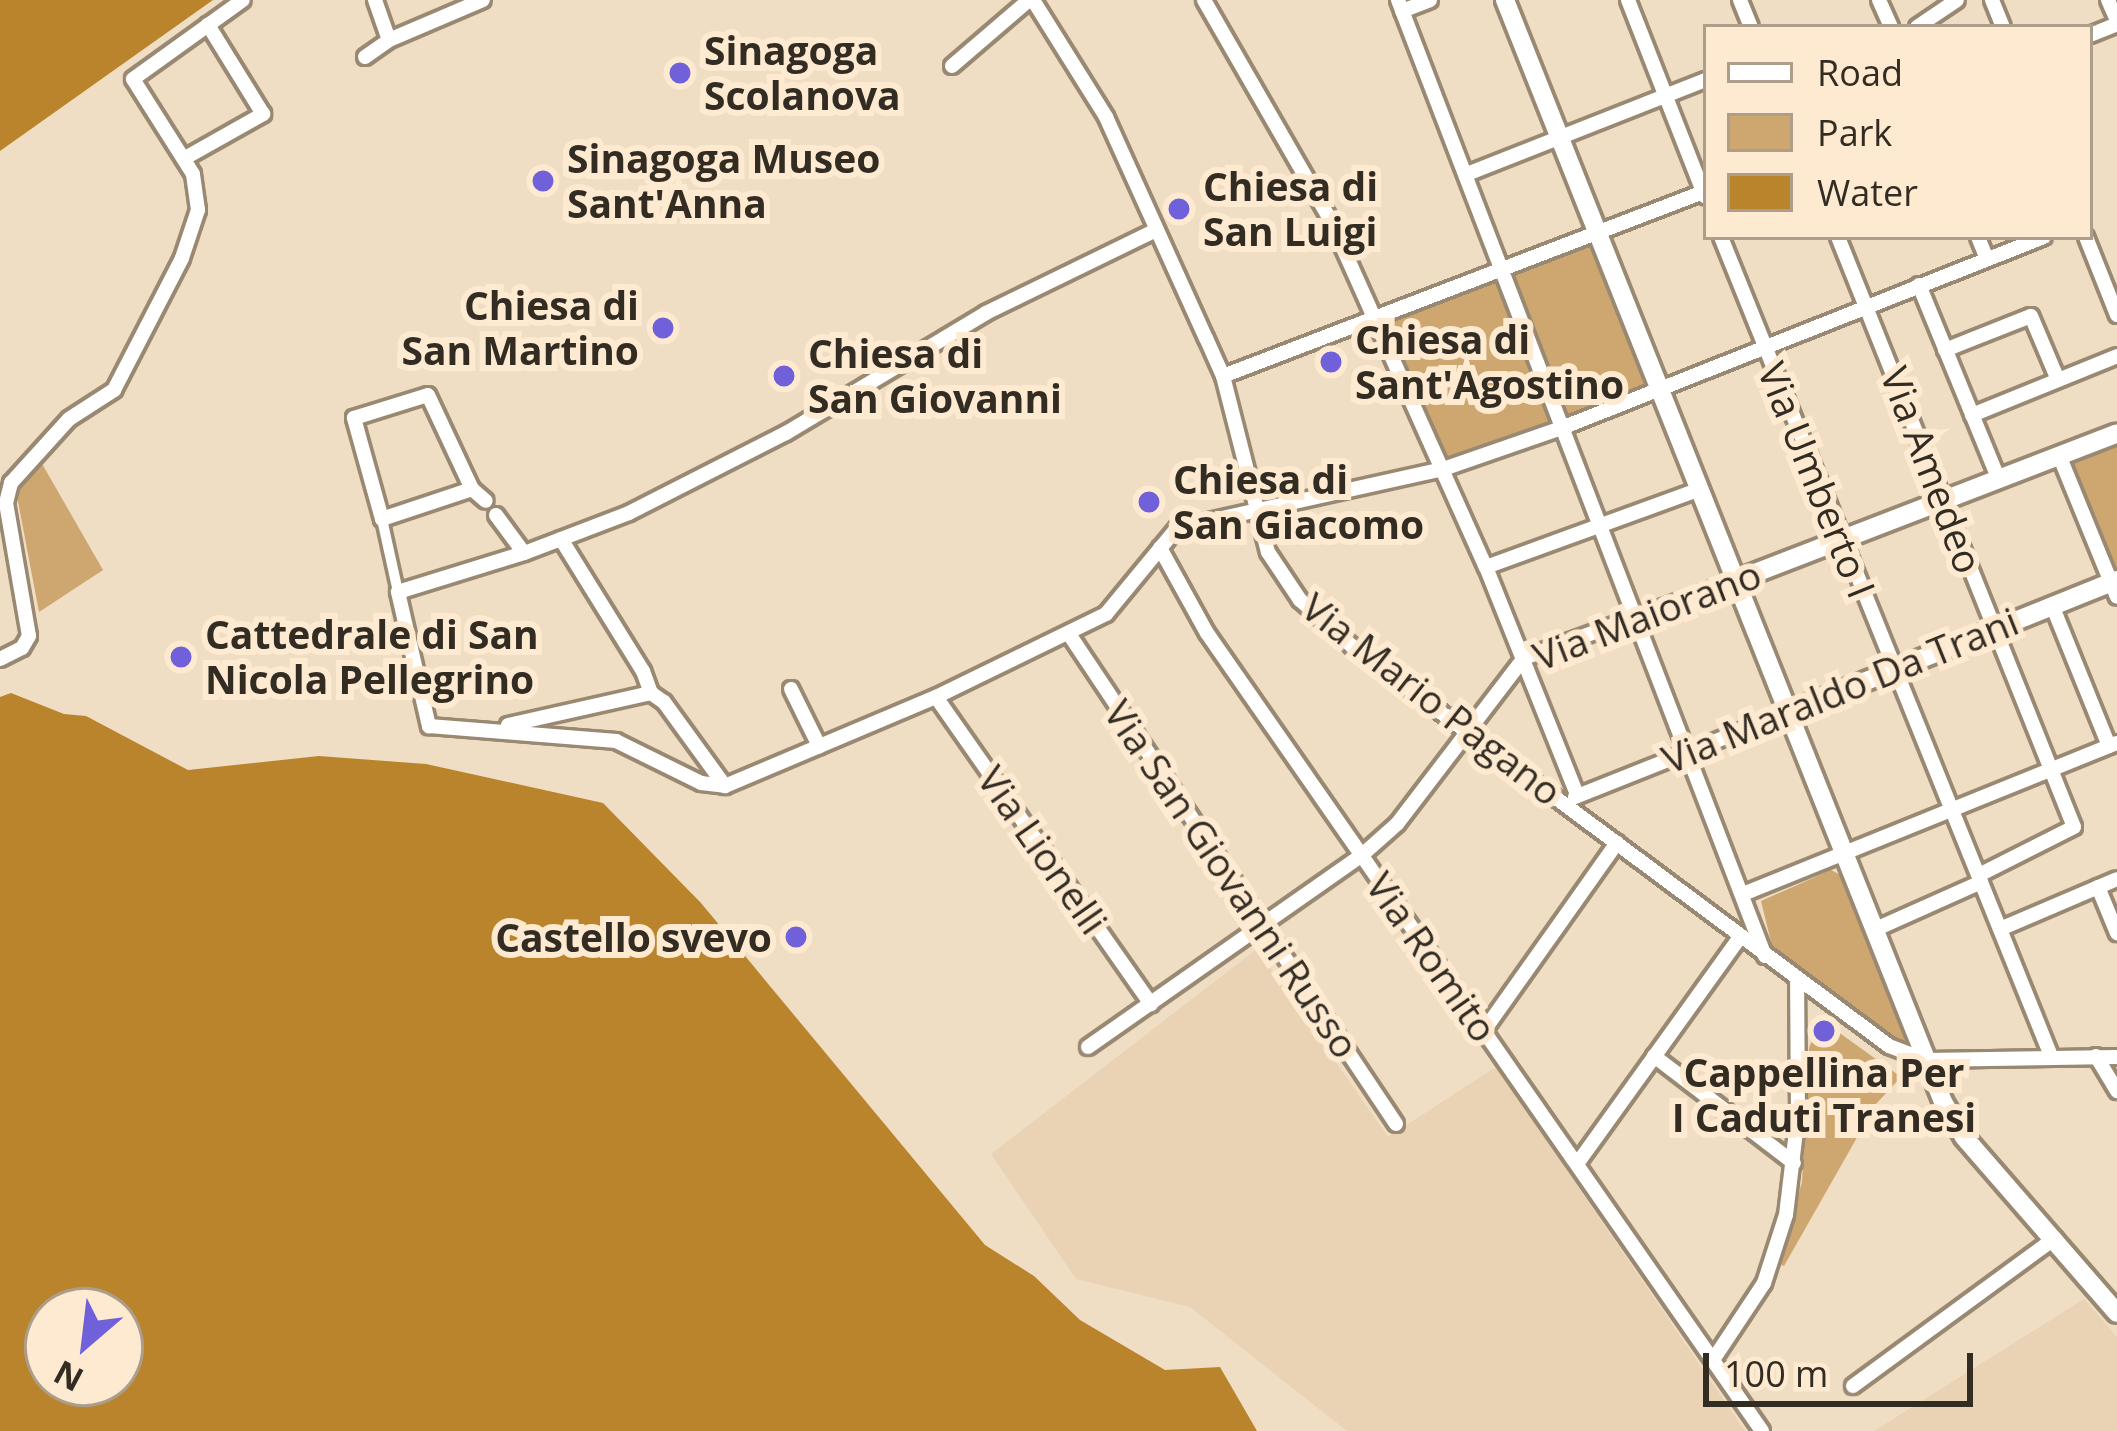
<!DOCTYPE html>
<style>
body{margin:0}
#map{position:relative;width:2117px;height:1431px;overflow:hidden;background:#efddc4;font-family:"Open Sans",sans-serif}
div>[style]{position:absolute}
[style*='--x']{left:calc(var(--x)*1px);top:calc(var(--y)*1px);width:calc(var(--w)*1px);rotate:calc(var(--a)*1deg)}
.built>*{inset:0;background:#ead3b4}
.green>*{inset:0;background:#cea66f;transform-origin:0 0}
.water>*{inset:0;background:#ba842c}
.roads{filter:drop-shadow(3px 0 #9a8972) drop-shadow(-3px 0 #9a8972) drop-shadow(0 3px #9a8972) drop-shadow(0 -3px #9a8972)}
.pedestrian>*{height:10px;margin:-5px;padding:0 5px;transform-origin:5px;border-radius:5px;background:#fff}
.minor>*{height:14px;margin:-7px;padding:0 7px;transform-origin:7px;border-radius:7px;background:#fff}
.tertiary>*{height:18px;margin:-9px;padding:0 9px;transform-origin:9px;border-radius:9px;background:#fff}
.dots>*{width:33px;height:33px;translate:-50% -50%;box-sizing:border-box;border:6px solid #fdead1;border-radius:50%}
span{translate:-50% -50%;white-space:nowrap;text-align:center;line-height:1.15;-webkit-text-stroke:12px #fdead1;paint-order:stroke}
.poi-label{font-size:39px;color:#332c23;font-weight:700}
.left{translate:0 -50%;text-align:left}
.right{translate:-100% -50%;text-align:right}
.street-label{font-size:39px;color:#332c23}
.legend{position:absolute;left:1703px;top:24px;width:390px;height:216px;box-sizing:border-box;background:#fdead1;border:3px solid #ac9e8b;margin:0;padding:15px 21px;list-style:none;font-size:36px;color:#332c23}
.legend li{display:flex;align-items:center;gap:24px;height:60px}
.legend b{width:60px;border:3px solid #ac9e8b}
.north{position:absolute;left:24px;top:1287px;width:120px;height:120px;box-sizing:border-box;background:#fdead1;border:3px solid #ac9e8b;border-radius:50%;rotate:208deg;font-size:33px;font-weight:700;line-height:48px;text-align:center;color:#332c23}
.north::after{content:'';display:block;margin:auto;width:42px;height:54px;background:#7060da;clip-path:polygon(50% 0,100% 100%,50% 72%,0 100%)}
.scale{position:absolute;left:1703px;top:1353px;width:270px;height:54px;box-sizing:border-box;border:6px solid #332c23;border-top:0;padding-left:15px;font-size:36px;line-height:42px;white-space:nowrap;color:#332c23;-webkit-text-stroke:9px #fdead1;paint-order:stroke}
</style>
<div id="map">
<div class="built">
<div style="clip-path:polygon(1257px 949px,1388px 1137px,1496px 1067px,1745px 1431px,1347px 1431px,1190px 1307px,1076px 1279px,991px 1154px)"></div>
<div style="clip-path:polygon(2084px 1299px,2117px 1337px,2117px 1431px,1874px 1431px)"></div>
</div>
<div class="green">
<div style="left:1593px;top:238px;width:157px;height:89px;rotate:68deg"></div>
<div style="left:1499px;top:276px;width:156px;height:122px;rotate:69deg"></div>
<div style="clip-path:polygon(2117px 438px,2117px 576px,2114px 577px,2066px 458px)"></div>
<div style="clip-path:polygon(41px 462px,103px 570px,39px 612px,16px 491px)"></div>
<div style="clip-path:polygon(1831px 870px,1846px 878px,1908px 1033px,1902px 1044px,1782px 962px,1773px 950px,1761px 901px)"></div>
<div style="clip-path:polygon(1834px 1029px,1901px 1077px,1876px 1104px,1784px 1266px,1778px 1263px,1802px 1182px,1809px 1048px,1815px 1033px,1825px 1040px)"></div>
</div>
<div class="water">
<div style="clip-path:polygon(0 0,213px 0,0 151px)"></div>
<div style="clip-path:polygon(evenodd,11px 693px,64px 714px,86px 716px,188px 770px,319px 756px,426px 764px,603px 803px,701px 903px,985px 1245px,1034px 1276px,1080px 1320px,1165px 1370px,1220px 1367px,1257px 1431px,0 1431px,0 697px,11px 693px,48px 1311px,120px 1311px,120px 1383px,48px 1383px,48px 1311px)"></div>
</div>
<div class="roads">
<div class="pedestrian">
<div style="--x:382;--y:519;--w:75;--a:77.6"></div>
</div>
<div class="minor">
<div style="--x:375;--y:0;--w:42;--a:70.7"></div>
<div style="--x:1033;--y:0;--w:138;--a:58"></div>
<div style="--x:1106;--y:117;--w:243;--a:65.7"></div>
<div style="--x:1206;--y:338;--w:42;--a:65.9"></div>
<div style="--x:1223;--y:376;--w:182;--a:75.7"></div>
<div style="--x:1268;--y:552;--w:58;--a:56.3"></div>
<div style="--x:1300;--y:600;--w:71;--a:41.6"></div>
<div style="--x:1353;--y:647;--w:668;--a:36.66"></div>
<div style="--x:1889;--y:1046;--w:40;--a:21"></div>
<div style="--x:1926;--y:1060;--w:191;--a:-0.9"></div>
<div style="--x:1204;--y:0;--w:253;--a:60.1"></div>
<div style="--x:1330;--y:219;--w:381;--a:65.9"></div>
<div style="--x:1486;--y:567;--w:245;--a:68.2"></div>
<div style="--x:1398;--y:0;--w:1024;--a:69"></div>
<div style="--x:1628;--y:0;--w:211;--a:68.6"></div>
<div style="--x:1740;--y:0;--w:29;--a:68"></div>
<div style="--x:1879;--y:0;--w:30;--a:66"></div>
<div style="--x:1992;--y:0;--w:29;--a:68"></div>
<div style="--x:2108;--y:0;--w:22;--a:66"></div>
<div style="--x:1402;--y:11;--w:30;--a:-21"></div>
<div style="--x:1917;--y:27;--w:48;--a:-34"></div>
<div style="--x:2090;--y:35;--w:29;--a:-22"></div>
<div style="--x:365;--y:57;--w:29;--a:-35"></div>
<div style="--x:389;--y:40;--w:102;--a:-23.1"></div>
<div style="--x:952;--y:66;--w:101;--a:-40.6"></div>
<div style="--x:185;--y:158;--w:90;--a:-29.4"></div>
<div style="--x:263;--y:114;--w:105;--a:-121.7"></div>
<div style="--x:1467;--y:174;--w:257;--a:-21.5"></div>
<div style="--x:1154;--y:231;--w:187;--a:154"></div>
<div style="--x:986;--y:313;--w:233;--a:149"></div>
<div style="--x:786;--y:433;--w:176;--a:153"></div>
<div style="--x:629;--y:513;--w:112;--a:159.1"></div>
<div style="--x:524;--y:553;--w:132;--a:162.8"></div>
<div style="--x:398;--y:592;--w:138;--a:77"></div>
<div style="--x:429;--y:726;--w:188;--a:4.6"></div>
<div style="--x:616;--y:741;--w:95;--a:26.3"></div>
<div style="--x:701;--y:783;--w:24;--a:7"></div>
<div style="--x:725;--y:786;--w:229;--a:-22.9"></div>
<div style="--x:936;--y:697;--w:189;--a:-26"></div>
<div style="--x:1106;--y:614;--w:112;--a:-50.5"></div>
<div style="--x:1177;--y:528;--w:272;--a:-12.5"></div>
<div style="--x:1443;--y:469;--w:128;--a:-19.1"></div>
<div style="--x:1564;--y:427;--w:516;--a:-21.6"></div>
<div style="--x:1721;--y:237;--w:883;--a:68.05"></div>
<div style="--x:1838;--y:237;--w:635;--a:68.2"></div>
<div style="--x:2074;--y:827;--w:106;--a:153.2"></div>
<div style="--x:1978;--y:237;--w:24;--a:68"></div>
<div style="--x:2086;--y:237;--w:84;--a:68.3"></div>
<div style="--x:1919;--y:285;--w:209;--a:67.7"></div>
<div style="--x:1945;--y:350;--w:92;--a:-21.6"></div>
<div style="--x:2031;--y:316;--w:69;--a:67.1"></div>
<div style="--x:1223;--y:376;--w:517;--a:-20.96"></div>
<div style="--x:1972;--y:415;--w:157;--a:-22.1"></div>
<div style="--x:2059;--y:455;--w:153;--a:67.8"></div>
<div style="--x:472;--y:489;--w:95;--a:161.6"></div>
<div style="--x:382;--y:519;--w:105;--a:-105.5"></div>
<div style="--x:354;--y:418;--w:77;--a:-17.3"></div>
<div style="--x:428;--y:395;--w:104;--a:64.9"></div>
<div style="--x:472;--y:489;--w:18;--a:41"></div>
<div style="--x:496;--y:515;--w:47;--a:53.6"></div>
<div style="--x:561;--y:539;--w:155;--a:58.2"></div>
<div style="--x:643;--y:671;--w:23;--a:70"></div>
<div style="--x:1160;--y:548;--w:97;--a:61.1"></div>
<div style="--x:1207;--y:633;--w:972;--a:55.18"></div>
<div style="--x:1486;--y:567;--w:228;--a:-20"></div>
<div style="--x:2052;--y:605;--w:152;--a:68"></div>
<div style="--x:1069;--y:634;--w:589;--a:56.28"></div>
<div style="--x:0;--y:659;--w:25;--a:-27"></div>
<div style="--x:22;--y:648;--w:14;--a:-60"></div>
<div style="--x:29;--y:636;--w:135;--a:-99.8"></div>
<div style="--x:6;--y:503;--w:21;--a:-76"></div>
<div style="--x:11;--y:483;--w:86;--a:-47.8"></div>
<div style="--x:69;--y:419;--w:54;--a:-32.8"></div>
<div style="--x:114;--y:390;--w:148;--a:-62.7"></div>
<div style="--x:182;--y:258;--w:51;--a:-71.6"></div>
<div style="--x:198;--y:210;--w:36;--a:-98"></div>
<div style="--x:193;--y:174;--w:112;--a:-122.3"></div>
<div style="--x:133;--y:79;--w:135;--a:-35.7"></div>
<div style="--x:791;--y:689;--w:64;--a:63.8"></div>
<div style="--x:936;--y:697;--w:375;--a:55"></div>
<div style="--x:508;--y:725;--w:147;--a:-12.6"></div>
<div style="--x:651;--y:693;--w:16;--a:35"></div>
<div style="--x:664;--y:702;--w:104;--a:54"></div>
<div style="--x:1575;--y:797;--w:230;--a:-21.7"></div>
<div style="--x:2098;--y:887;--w:50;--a:67.6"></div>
<div style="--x:1743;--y:894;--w:403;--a:-22"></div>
<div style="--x:1876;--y:929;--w:115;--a:-24.1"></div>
<div style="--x:2000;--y:929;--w:127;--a:-23.1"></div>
<div style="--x:1483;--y:1032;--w:232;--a:-54.7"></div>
<div style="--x:1088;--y:1047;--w:335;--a:-35"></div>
<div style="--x:1362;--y:855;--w:47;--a:-41.5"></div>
<div style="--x:1397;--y:824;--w:209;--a:-52.6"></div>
<div style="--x:1524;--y:658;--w:227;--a:-20.1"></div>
<div style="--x:1654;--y:1056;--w:176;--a:37.4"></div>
<div style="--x:2096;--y:1056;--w:41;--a:59"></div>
<div style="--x:1577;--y:1164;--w:279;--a:-54.3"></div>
<div style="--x:1713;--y:1360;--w:92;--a:-56.5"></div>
<div style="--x:1764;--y:1283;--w:71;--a:-72.1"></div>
<div style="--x:1786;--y:1215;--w:102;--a:-83.2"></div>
<div style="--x:1798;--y:1114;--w:132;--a:-90.4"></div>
<div style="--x:1853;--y:1386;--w:250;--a:-36.2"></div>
</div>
<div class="tertiary">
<div style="--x:1505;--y:0;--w:1186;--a:68.32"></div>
<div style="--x:1943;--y:1102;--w:41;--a:59"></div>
<div style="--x:1964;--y:1137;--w:233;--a:49"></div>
<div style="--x:1737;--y:580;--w:407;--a:-21.1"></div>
<div style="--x:1789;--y:712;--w:354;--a:-21.9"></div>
</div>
</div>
<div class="dots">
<div style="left:680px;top:73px;background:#7060da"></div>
<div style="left:543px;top:181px;background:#7060da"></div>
<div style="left:1179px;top:209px;background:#7060da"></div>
<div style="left:663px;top:328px;background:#7060da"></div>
<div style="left:1331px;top:362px;background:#7060da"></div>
<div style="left:784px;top:376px;background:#7060da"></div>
<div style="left:1149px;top:502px;background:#7060da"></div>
<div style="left:181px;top:657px;background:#7060da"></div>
<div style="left:796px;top:937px;background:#7060da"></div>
<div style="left:1824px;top:1031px;background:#7060da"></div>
</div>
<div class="poi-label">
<span class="left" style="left:704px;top:73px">Sinagoga<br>Scolanova</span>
<span class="left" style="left:567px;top:181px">Sinagoga Museo<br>Sant'Anna</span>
<span class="left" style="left:1203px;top:209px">Chiesa di<br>San Luigi</span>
<span class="right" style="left:639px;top:328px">Chiesa di<br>San Martino</span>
<span class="left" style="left:1355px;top:362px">Chiesa di<br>Sant'Agostino</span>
<span class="left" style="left:808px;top:376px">Chiesa di<br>San Giovanni</span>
<span class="left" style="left:1173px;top:502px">Chiesa di<br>San Giacomo</span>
<span class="left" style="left:205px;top:657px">Cattedrale di San<br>Nicola Pellegrino</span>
<span class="right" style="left:772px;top:937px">Castello svevo</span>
<span style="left:1824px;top:1095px">Cappellina Per<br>I Caduti Tranesi</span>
</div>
<div class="street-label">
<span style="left:1932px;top:470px;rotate:69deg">Via Amedeo</span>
<span style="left:1817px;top:480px;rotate:68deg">Via Umberto I</span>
<span style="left:1647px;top:615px;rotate:-21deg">Via Maiorano</span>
<span style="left:1840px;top:690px;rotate:-22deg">Via Maraldo Da Trani</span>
<span style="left:1432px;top:699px;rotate:38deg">Via Mario Pagano</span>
<span style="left:1043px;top:850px;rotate:55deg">Via Lionelli</span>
<span style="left:1232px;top:879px;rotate:56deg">Via San Giovanni Russo</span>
<span style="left:1432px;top:957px;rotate:55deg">Via Romito</span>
</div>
<ul class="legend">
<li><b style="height:15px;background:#fff"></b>Road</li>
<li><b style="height:33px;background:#cea66f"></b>Park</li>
<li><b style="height:33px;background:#ba842c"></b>Water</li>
</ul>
<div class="north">N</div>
<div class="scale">100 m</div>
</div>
